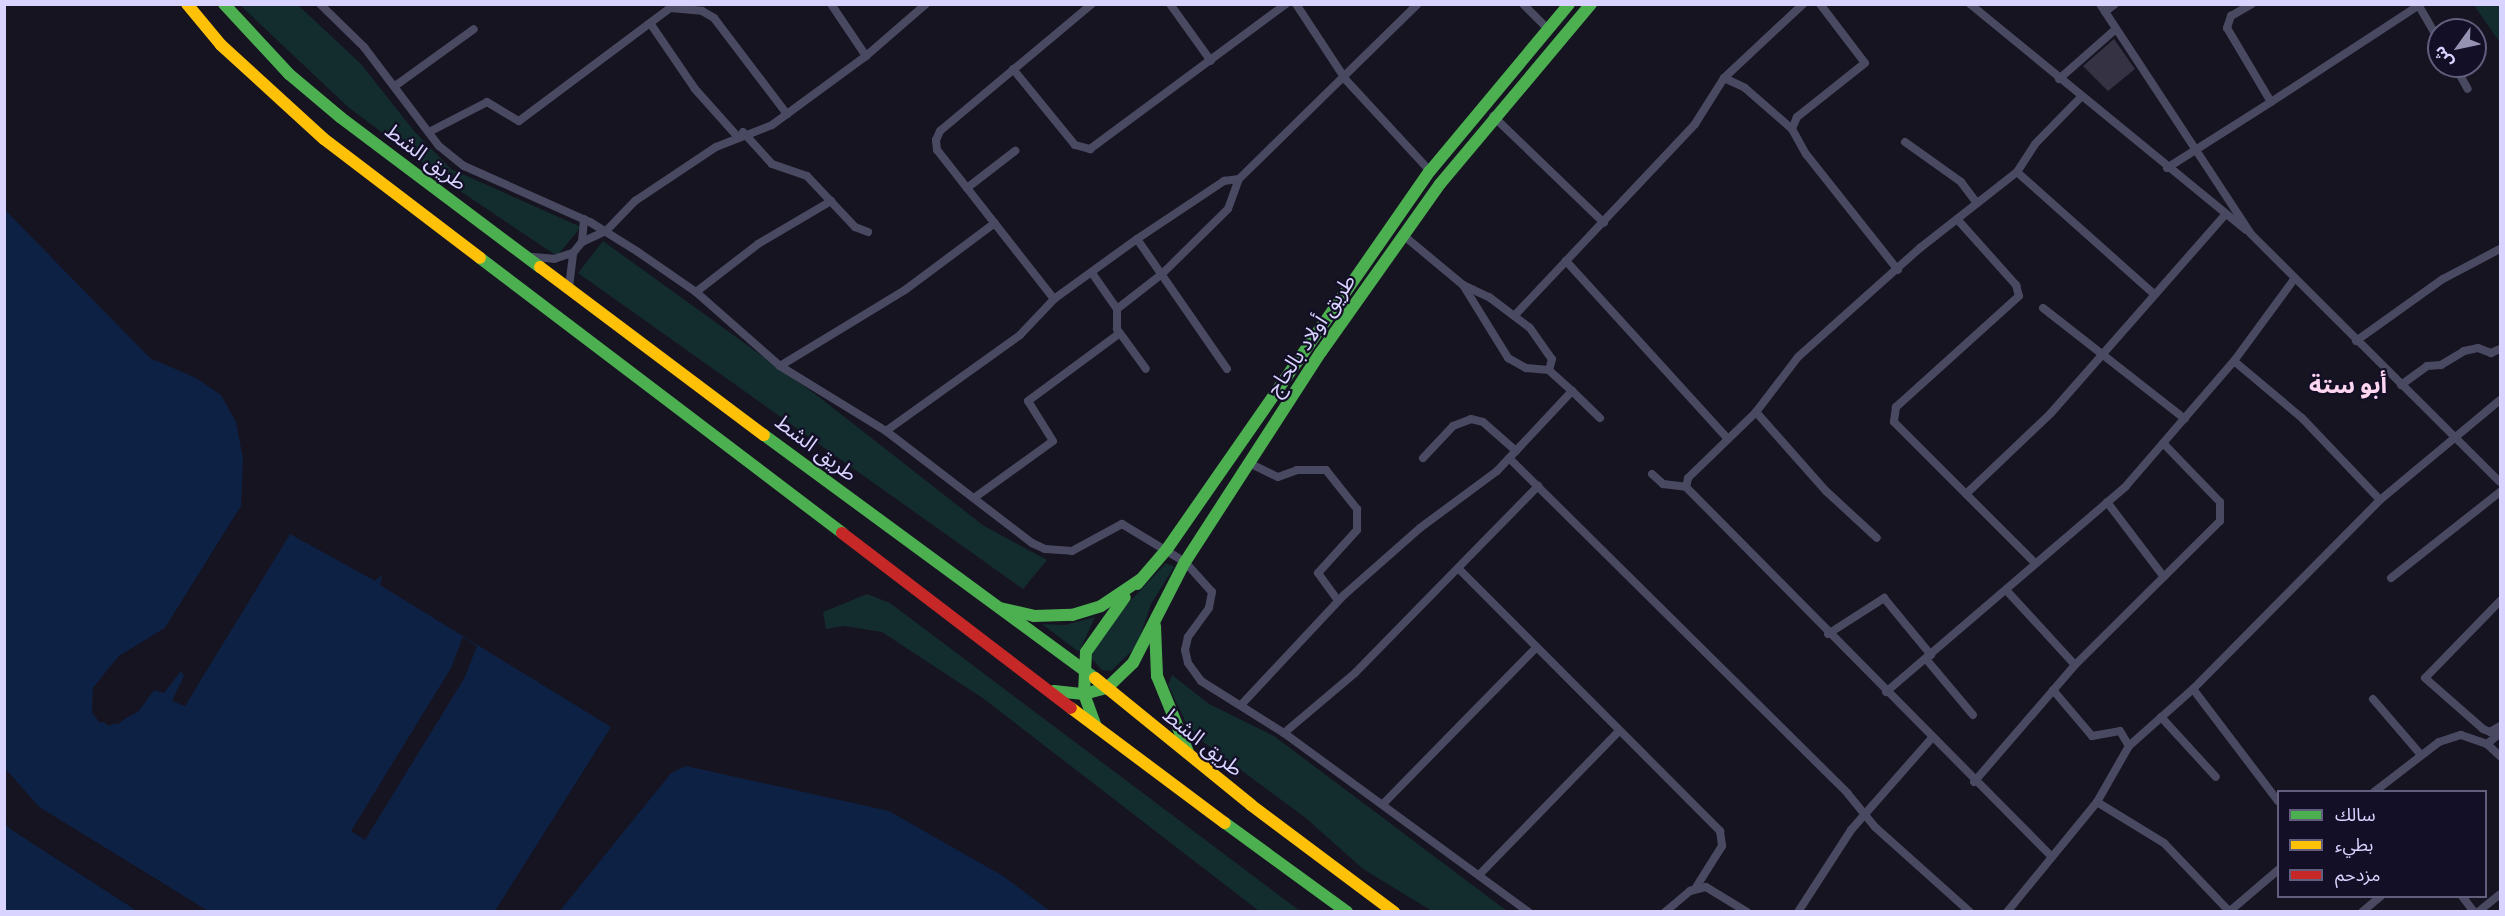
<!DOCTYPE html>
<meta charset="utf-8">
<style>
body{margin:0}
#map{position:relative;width:2505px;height:916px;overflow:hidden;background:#161421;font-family:Cabin,"Noto Sans Arabic",sans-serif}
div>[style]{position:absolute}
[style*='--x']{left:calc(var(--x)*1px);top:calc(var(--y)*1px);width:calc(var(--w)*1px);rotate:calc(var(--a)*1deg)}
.green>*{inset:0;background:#132c2d}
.water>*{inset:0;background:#0d2144}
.pier>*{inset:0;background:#161421}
.building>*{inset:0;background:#343243}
.street>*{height:8px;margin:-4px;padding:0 4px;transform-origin:4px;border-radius:4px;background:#4a4962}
.fast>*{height:12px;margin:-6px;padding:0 6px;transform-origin:6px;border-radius:6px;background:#4caf50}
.slow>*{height:12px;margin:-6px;padding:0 6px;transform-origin:6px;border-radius:6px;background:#ffc107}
.jam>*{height:12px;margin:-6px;padding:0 6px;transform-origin:6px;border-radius:6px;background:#c62828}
span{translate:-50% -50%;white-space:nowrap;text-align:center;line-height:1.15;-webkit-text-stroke:4.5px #130f26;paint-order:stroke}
.street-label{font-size:21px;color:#d9d4ff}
.quarter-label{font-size:24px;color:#ffd6f0;font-weight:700}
.frame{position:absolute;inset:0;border:6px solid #d9d4ff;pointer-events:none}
.legend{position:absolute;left:2277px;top:790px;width:210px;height:108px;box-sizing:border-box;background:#130f26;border:2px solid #625e7d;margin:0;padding:8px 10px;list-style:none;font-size:18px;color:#d9d4ff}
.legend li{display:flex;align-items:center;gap:12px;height:30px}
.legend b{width:30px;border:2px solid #625e7d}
.north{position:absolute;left:2427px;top:18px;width:60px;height:60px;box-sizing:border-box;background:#130f26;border:2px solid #625e7d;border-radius:50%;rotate:237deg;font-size:16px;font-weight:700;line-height:24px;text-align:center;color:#d9d4ff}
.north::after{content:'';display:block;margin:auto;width:21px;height:27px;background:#9591b1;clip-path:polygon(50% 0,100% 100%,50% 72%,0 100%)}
</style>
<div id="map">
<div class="green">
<div style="clip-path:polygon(240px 5px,298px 5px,361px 64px,414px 131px,451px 169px,581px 227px,557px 256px,460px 191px,348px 107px)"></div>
<div style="clip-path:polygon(2474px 5px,2500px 5px,2500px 43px)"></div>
<div style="clip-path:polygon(603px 241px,819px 397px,984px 526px,1047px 560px,1023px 589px,578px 273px)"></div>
<div style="clip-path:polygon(1166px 563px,1174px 567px,1151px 604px,1137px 646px,1111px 671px,1102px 670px,1091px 658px,1103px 630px)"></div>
<div style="clip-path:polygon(867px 594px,890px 603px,1300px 911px,1259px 911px,984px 699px,882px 632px,844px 626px,826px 629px,823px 612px)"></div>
<div style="clip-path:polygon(1095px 617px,1079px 652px,1042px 624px,1065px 625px)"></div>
<div style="clip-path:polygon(1172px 675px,1209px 704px,1274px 736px,1507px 911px,1432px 911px,1363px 869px,1307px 819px,1191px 733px,1168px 685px)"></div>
</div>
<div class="water">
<div style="clip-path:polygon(4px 209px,150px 358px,196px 378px,221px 395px,236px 422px,243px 459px,241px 506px,165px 628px,119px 656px,93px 688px,92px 713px,109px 726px,138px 712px,154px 690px,164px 693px,181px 671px,184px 676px,172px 701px,185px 706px,290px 534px,375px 581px,382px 575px,380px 585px,611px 727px,495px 911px,208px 911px,39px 807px,6px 771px)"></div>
<div style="clip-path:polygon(686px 766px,889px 811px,1003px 876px,1050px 911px,559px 912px,671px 773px)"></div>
<div style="clip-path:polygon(4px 823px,12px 830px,137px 911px,5px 911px)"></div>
</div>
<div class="pier">
<div style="clip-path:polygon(241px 506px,167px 630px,121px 658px,96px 689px,95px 711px,101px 719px,109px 723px,133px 713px,118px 724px,99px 722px,92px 712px,93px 688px,119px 656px,165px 628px)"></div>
<div style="clip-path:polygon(463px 637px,477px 646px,465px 677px,365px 840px,351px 831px,451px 668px)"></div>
<div style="clip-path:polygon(610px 731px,498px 912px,495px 911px)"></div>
<div style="clip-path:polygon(5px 768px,39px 807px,208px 911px,38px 810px,18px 791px)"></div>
<div style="clip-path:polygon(669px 771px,671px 773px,556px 912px,556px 910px)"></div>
<div style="clip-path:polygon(6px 821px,13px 828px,140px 912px,12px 830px)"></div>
</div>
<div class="building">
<div style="clip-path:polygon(2114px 39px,2135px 69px,2108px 91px,2083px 66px)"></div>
</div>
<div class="street">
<div style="--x:320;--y:4;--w:62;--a:44.3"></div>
<div style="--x:364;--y:47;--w:124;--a:52.9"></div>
<div style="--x:439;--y:146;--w:32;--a:39"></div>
<div style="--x:464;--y:166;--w:138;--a:24"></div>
<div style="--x:590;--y:222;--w:57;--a:32"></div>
<div style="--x:638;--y:252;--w:70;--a:34.6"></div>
<div style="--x:696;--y:292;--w:112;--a:41.4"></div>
<div style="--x:780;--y:366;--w:124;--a:31.5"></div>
<div style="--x:886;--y:431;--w:184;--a:37.5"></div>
<div style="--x:1032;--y:543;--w:14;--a:25"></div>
<div style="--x:1045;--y:549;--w:27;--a:4"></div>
<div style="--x:1072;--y:551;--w:57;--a:-28.4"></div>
<div style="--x:1122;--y:524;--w:74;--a:31.1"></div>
<div style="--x:1185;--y:562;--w:40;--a:48"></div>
<div style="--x:1212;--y:592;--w:16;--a:101"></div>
<div style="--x:1209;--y:608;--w:36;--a:126"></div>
<div style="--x:1188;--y:637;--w:13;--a:103"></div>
<div style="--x:1185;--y:650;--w:13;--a:77"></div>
<div style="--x:1188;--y:663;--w:22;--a:54"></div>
<div style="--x:1201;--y:681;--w:98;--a:32.1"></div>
<div style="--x:1284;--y:733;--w:303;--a:36.2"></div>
<div style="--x:831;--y:4;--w:63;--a:56.1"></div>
<div style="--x:1170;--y:4;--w:70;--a:54.3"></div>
<div style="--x:1296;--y:4;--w:91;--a:56.7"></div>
<div style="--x:1346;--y:80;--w:124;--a:47.3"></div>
<div style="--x:1523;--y:4;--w:35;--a:45"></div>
<div style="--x:1820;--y:4;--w:74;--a:52.7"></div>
<div style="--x:1865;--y:63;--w:87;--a:141.5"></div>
<div style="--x:1797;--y:117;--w:13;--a:113"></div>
<div style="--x:1792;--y:129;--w:29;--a:61"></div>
<div style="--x:1806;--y:154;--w:148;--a:51.6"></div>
<div style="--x:1970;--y:4;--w:357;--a:39.3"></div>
<div style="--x:2100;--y:4;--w:275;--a:56.7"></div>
<div style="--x:2251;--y:234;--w:351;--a:44.9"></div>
<div style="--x:2419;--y:6;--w:39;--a:60"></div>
<div style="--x:2105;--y:12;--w:13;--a:-39"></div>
<div style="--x:650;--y:23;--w:80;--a:55.7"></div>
<div style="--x:695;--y:89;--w:63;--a:48.2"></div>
<div style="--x:2455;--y:66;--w:26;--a:61"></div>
<div style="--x:1013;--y:69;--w:98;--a:50.8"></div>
<div style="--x:1075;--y:145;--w:16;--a:15"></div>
<div style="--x:1090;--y:149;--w:244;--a:-36.5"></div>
<div style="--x:1724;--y:78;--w:23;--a:25"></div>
<div style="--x:1745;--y:88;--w:62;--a:41.1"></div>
<div style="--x:2059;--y:79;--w:76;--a:-41.3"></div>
<div style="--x:395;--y:86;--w:97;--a:-35.8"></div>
<div style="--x:2271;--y:102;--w:179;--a:-33.2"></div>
<div style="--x:1493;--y:116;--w:154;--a:43.9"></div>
<div style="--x:429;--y:132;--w:65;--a:-27.3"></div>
<div style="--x:487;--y:102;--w:37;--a:31"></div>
<div style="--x:519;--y:121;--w:189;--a:-36.8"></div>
<div style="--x:670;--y:8;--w:32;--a:5"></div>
<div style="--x:702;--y:11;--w:14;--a:30"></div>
<div style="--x:714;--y:18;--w:121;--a:52.8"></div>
<div style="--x:743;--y:132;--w:43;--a:47.8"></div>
<div style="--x:772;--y:164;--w:37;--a:19"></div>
<div style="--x:807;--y:176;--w:70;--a:46.7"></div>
<div style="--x:855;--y:227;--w:14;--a:21"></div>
<div style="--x:1905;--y:142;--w:69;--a:35.5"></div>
<div style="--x:1961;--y:182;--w:26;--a:53"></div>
<div style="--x:2167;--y:168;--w:123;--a:-32.4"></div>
<div style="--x:2271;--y:102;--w:86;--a:-120.7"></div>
<div style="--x:2227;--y:28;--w:13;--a:-72"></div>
<div style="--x:2231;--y:16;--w:24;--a:-30"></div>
<div style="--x:2017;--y:172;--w:183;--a:41.7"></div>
<div style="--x:967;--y:188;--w:61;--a:-37.6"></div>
<div style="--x:1957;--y:219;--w:89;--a:48.2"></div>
<div style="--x:2016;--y:285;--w:11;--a:75"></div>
<div style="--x:2019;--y:296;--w:166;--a:137.9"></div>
<div style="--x:1896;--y:407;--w:15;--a:98"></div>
<div style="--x:1894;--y:422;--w:199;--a:45"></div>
<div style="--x:1403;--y:235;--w:78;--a:39.8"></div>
<div style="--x:1463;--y:285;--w:86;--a:58.3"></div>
<div style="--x:1508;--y:358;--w:21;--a:29"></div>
<div style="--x:1526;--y:368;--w:23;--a:5"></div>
<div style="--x:1137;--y:239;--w:158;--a:55.3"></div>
<div style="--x:582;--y:242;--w:23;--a:-85"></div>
<div style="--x:533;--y:257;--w:21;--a:5"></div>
<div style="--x:554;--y:259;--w:20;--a:-18"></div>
<div style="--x:1092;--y:273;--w:44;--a:55.2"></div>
<div style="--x:1117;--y:309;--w:20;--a:90"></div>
<div style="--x:1117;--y:329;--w:49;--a:54.1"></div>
<div style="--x:1463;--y:285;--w:29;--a:25"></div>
<div style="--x:1489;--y:297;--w:51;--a:37.1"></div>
<div style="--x:1530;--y:328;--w:38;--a:55"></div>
<div style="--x:1552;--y:359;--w:11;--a:105"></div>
<div style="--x:569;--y:287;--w:34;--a:-83"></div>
<div style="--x:573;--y:253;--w:14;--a:-51"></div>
<div style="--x:582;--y:242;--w:26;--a:-25"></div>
<div style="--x:606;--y:231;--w:42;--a:-46"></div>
<div style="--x:635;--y:201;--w:97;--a:-33.7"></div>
<div style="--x:716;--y:147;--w:60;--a:-21.4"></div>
<div style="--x:772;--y:125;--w:117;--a:-36.3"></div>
<div style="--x:866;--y:56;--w:79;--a:-40.9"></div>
<div style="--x:696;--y:292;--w:78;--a:-37.7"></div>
<div style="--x:758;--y:244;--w:85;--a:-30.5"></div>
<div style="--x:1054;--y:299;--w:189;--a:-128.1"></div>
<div style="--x:937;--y:150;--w:10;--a:-96"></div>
<div style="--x:936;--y:140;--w:10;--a:-66"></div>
<div style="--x:940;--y:131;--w:198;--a:-39.9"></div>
<div style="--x:2043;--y:308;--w:180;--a:38"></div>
<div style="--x:1117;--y:309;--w:58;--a:-38"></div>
<div style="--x:1163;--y:273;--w:91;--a:-44.6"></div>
<div style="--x:1228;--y:209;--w:32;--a:-70"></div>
<div style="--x:1515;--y:315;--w:74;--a:-46.6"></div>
<div style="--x:2356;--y:341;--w:107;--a:-35.5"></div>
<div style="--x:2443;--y:279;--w:64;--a:-27.8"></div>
<div style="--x:2234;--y:361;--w:89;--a:40"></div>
<div style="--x:2302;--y:418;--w:113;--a:46.4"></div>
<div style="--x:780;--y:366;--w:146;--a:-31.3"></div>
<div style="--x:905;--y:290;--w:112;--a:-36.7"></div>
<div style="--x:2401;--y:385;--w:32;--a:-36"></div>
<div style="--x:2427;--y:366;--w:14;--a:-4"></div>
<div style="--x:2441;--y:365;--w:27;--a:-31"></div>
<div style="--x:2464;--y:351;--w:14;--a:-12"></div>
<div style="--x:2478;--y:348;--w:14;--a:21"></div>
<div style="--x:2491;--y:353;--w:10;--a:-24"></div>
<div style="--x:1572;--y:391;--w:39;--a:44"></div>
<div style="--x:1756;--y:412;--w:106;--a:48.5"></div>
<div style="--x:1826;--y:491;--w:69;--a:42.7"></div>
<div style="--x:886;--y:431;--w:165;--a:-35.6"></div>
<div style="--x:1020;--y:335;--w:50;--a:-46.6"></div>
<div style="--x:1054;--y:299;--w:102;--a:-35.9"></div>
<div style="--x:1137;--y:239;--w:105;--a:-33.7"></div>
<div style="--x:1224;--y:181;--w:15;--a:-8"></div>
<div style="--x:1239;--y:179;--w:250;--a:-44.4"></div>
<div style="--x:1728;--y:439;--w:241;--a:-132.3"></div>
<div style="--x:1566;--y:261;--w:188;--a:-46.7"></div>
<div style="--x:1695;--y:124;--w:54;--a:-57.8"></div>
<div style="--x:1724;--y:78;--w:108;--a:-43.1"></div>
<div style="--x:1423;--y:458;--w:44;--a:-46.8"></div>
<div style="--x:1453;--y:426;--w:19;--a:-21"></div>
<div style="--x:1471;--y:419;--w:12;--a:14"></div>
<div style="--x:1483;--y:422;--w:44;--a:41.3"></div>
<div style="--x:1509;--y:458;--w:477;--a:44.7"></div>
<div style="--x:1848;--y:794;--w:43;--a:50.7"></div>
<div style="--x:1875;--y:827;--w:127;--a:41.8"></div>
<div style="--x:1249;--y:463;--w:32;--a:26"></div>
<div style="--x:1278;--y:477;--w:20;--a:-20"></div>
<div style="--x:1297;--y:470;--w:29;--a:0"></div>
<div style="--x:1326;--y:470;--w:50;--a:51.5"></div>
<div style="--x:1357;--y:509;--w:21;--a:90"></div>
<div style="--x:1357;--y:530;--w:58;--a:132.2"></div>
<div style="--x:1318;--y:573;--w:34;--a:54"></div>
<div style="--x:1652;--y:474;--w:15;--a:42"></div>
<div style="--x:1663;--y:484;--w:23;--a:7"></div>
<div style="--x:1966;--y:494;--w:117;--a:-43.6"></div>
<div style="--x:2051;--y:413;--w:265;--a:-48.7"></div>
<div style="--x:974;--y:498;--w:97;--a:-35.8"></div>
<div style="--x:1053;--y:441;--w:47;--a:-122"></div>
<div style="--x:1028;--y:401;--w:114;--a:-36.5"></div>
<div style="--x:2107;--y:502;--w:94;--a:52.8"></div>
<div style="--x:1459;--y:569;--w:370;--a:45.1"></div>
<div style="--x:1720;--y:831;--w:15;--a:82"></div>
<div style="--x:1722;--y:846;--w:51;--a:122.1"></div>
<div style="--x:2391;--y:578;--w:139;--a:-38.3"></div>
<div style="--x:2007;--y:591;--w:100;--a:47.4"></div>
<div style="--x:2500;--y:601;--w:107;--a:134.2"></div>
<div style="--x:2425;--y:678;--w:77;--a:41.3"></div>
<div style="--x:2483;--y:729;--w:8;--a:23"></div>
<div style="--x:2490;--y:732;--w:12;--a:-31"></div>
<div style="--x:1828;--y:634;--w:67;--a:-32.7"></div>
<div style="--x:1884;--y:598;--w:74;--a:50.5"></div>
<div style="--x:1926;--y:659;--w:73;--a:50"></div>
<div style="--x:2193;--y:689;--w:141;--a:52.8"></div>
<div style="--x:2053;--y:690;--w:60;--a:49.7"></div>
<div style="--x:2092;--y:736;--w:28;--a:-10"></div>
<div style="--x:2120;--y:731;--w:17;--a:59"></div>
<div style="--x:1886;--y:692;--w:316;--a:-40.6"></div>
<div style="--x:2126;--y:486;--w:165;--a:-49.2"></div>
<div style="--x:2234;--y:361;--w:103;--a:-53.7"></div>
<div style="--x:2373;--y:699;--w:74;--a:49.4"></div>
<div style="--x:1241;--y:705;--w:151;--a:-46.9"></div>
<div style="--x:1344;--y:595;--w:101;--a:-41.4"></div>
<div style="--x:1420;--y:528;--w:96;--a:-36.5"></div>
<div style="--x:1497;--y:471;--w:110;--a:-46.8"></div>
<div style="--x:1572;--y:391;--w:31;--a:-138"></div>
<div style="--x:2161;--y:717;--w:81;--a:47.5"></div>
<div style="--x:1284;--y:733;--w:93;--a:-40.2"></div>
<div style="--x:1355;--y:673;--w:262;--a:-45.6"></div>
<div style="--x:2487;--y:744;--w:17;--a:-40"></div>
<div style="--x:1974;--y:782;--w:155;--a:-49.2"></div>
<div style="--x:2075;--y:665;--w:204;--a:-44.8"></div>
<div style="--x:2220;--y:521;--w:19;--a:-90"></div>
<div style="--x:2220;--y:502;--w:82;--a:-134"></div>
<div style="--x:2374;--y:792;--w:82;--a:-37.6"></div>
<div style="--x:2439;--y:742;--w:23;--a:-18"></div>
<div style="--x:2461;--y:735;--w:28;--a:19"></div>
<div style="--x:2487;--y:744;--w:18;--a:43"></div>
<div style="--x:2097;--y:802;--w:79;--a:31.5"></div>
<div style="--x:2164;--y:843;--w:95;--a:46.3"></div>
<div style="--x:1383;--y:804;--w:217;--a:-45.6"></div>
<div style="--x:2052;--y:857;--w:520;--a:-134.69"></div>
<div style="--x:1686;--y:487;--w:9;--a:-77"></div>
<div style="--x:1688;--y:478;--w:95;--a:-44.1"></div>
<div style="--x:1756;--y:412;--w:69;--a:-52.6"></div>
<div style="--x:1798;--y:357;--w:164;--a:-41.8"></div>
<div style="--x:1920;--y:248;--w:123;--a:-38.1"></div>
<div style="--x:2017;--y:172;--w:33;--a:-57"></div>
<div style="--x:2035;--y:144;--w:64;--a:-45.6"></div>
<div style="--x:1479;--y:875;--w:201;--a:-45.8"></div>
<div style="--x:2462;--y:896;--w:20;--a:53"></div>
<div style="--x:2230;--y:911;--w:63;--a:-40.5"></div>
<div style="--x:1665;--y:912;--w:33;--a:-40"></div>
<div style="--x:1690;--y:891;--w:16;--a:-14"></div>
<div style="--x:1706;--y:887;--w:48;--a:31.4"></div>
<div style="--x:1798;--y:912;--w:98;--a:-57.1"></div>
<div style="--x:1851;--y:830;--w:121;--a:-48.7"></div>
<div style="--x:2007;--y:912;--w:142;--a:-50.7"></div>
<div style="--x:2097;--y:802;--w:64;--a:-60.3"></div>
<div style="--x:2129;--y:746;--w:86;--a:-41.7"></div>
<div style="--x:2193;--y:689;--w:266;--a:-45.3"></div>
<div style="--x:2380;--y:500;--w:156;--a:-39.8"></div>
<div style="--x:2362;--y:912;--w:25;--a:-40"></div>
<div style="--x:2478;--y:912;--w:28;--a:-39"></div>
</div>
<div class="fast">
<div style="--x:224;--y:4;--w:96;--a:47.1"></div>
<div style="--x:289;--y:74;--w:67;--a:40.1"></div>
<div style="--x:340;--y:117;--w:250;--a:36.9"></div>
<div style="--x:480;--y:258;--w:455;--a:37.2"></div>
<div style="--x:764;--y:435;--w:411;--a:36.3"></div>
<div style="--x:1137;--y:584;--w:46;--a:-49.4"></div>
<div style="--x:1167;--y:549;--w:460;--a:-55.2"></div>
<div style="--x:1430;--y:171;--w:217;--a:-50.2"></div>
<div style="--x:1000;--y:608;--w:35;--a:13"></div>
<div style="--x:1034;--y:616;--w:38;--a:-2"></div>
<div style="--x:1072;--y:615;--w:30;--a:-17"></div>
<div style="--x:1101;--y:606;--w:48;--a:-34"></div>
<div style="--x:1155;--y:626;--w:50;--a:87.7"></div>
<div style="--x:1157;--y:676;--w:82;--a:67.8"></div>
<div style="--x:1054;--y:691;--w:30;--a:6"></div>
<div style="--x:1084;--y:694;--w:24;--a:-15"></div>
<div style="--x:1107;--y:688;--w:36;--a:-44"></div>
<div style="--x:1133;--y:663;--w:114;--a:-62.8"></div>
<div style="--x:1185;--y:562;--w:250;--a:-57.1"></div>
<div style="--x:1321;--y:352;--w:206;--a:-54.7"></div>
<div style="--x:1440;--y:184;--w:235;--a:-50"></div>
<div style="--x:1095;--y:724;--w:32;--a:-110"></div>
<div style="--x:1084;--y:694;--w:42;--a:-87.3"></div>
<div style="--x:1086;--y:652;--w:67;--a:-54.7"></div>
<div style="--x:1225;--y:823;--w:151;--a:36.1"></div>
</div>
<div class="slow">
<div style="--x:187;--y:4;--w:53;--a:50.3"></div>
<div style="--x:221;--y:45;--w:139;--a:42.4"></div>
<div style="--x:324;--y:139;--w:196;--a:37.3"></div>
<div style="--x:540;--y:267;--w:280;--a:36.9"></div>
<div style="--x:1095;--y:678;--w:201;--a:39.1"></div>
<div style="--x:1251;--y:805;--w:179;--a:36.8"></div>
<div style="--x:1071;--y:708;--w:192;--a:36.8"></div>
</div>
<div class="jam">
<div style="--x:842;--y:533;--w:288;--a:37.4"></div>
</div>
<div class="street-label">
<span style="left:426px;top:157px;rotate:37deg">طريق الشط</span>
<span style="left:1311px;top:335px;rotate:-56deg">طريق أولاد بالحاج</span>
<span style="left:816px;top:448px;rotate:37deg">طريق الشط</span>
<span style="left:1203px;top:742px;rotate:39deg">طريق الشط</span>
</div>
<div class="quarter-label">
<span style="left:2348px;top:385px">أبو ستة</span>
</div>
<div class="frame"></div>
<ul class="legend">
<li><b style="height:8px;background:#4caf50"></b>سالك</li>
<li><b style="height:8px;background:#ffc107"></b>بطيء</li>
<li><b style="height:8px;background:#c62828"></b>مزدحم</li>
</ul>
<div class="north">ش</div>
</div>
